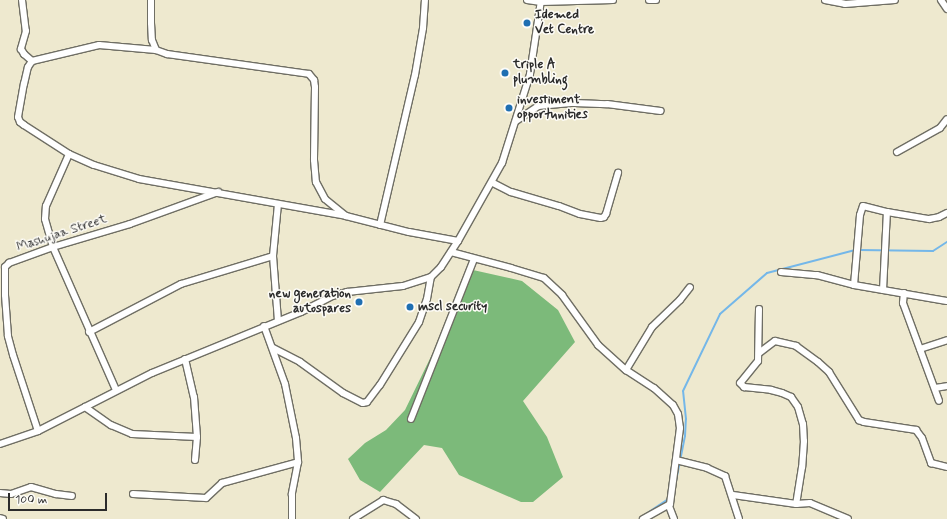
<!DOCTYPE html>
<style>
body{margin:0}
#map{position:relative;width:947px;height:519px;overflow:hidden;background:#eee9cf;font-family:Mynerve,sans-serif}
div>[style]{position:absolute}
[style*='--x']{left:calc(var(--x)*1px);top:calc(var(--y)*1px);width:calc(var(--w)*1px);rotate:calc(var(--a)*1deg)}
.forest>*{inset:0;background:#7cba7a}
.stream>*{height:2px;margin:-1px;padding:0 1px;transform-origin:1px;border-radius:1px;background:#74b7e9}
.roads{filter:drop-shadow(1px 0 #6f6e64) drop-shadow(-1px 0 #6f6e64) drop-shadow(0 1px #6f6e64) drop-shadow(0 -1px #6f6e64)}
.street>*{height:6px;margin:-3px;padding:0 3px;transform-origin:3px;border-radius:3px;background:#fff}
.dots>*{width:11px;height:11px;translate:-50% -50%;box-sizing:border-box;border:2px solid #fdfcf7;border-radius:50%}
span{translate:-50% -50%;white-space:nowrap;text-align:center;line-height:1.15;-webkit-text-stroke:3px #fdfcf7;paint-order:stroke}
.poi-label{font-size:13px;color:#2b2b2b;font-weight:700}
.left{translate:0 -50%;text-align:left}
.right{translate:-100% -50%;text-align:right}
.street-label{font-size:13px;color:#2b2b2b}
.scale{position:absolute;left:8px;top:493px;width:99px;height:18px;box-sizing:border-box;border:2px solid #2b2b2b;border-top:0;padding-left:5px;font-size:12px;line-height:14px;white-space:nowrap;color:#2b2b2b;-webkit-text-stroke:3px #fdfcf7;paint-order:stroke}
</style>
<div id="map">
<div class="forest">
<div style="clip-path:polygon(473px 270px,522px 281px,558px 310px,575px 342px,523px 401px,547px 437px,563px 477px,533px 502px,521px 502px,459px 475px,442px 448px,424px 445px,380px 492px,360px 480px,348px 459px,365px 443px,386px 430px,405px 410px)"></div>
</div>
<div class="stream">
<div style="--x:859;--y:250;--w:74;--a:0.8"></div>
<div style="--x:933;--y:251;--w:17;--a:-33"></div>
<div style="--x:676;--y:481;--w:46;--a:-78.7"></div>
<div style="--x:685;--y:436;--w:17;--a:-87"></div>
<div style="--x:686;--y:419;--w:28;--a:-96"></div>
<div style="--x:683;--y:391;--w:85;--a:-64.3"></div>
<div style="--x:720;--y:314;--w:62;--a:-41.1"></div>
<div style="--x:767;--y:273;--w:91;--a:-14.6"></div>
<div style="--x:646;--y:514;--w:25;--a:-34"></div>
<div style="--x:667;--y:500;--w:4;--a:-63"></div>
</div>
<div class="roads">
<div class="street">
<div style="--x:22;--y:0;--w:31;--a:83"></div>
<div style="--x:26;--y:31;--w:19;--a:106"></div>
<div style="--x:21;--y:49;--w:6;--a:59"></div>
<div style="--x:24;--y:54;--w:11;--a:41"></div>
<div style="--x:151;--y:0;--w:23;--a:90"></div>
<div style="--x:151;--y:23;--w:17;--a:87"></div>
<div style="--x:152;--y:40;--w:11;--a:68"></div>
<div style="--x:156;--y:50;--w:12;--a:20"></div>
<div style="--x:167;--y:54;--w:143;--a:8"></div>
<div style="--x:309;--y:74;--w:8;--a:50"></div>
<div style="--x:314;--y:80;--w:7;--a:82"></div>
<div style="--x:315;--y:87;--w:73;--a:90.8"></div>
<div style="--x:314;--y:160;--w:22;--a:85"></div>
<div style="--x:316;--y:182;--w:19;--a:62"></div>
<div style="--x:325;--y:199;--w:27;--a:39"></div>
<div style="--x:346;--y:216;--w:65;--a:14.3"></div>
<div style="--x:409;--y:232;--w:50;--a:10.4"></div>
<div style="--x:527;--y:0;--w:14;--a:8"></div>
<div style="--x:541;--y:2;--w:72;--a:-1.6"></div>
<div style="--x:649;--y:0;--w:7;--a:0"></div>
<div style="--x:825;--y:0;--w:20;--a:11"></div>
<div style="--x:845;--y:4;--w:50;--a:-4.6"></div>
<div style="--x:941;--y:0;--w:11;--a:56"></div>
<div style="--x:516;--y:121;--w:27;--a:-34"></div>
<div style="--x:538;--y:106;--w:36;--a:-5"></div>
<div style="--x:574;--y:103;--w:33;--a:2"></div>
<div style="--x:607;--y:104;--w:54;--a:7.4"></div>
<div style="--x:897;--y:152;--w:49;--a:-29.2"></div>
<div style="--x:940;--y:128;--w:11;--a:-52"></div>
<div style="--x:69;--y:154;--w:27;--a:24"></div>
<div style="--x:94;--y:165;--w:47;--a:17.3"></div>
<div style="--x:139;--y:179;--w:210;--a:10.1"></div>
<div style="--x:493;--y:183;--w:20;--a:27"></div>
<div style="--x:511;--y:192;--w:50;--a:16.3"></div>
<div style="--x:559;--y:206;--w:22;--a:21"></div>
<div style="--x:580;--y:214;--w:21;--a:11"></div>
<div style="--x:601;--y:218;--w:3;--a:-18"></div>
<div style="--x:604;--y:217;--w:4;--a:-56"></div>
<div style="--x:606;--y:214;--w:43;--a:-73.7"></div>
<div style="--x:278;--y:204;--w:52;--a:95.5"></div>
<div style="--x:273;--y:256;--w:65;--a:85.6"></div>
<div style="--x:380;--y:225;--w:154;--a:-76.9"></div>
<div style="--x:415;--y:75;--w:48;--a:-80.3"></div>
<div style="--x:423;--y:28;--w:28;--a:-86"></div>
<div style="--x:451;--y:252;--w:62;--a:14.9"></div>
<div style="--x:511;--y:268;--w:34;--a:17"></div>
<div style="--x:544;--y:278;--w:25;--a:43"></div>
<div style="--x:562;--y:295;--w:62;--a:54.2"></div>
<div style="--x:598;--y:345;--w:38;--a:42"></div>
<div style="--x:626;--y:370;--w:33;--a:33"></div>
<div style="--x:654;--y:388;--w:25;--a:42"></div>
<div style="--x:673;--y:405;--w:10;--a:61"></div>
<div style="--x:678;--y:414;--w:14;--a:82"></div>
<div style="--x:680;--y:428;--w:77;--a:97.5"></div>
<div style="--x:670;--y:504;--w:31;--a:151"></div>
<div style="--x:781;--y:272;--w:36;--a:5"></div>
<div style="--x:817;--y:275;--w:38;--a:15"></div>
<div style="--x:854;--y:285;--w:94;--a:9.8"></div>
<div style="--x:854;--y:285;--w:70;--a:-85.1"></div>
<div style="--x:860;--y:215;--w:9;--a:-72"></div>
<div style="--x:863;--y:206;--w:25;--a:14"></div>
<div style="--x:887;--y:212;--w:43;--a:9.5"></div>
<div style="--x:929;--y:219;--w:10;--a:-11"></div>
<div style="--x:939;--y:217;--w:9;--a:-27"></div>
<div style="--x:883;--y:290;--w:78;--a:-87.1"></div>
<div style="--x:904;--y:293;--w:10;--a:96"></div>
<div style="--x:903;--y:303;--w:104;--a:69.8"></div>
<div style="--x:759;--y:309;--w:52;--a:91.1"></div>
<div style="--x:758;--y:361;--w:28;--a:129"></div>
<div style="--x:740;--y:383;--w:6;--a:45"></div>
<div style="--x:744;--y:387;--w:27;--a:6"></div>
<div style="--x:771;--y:390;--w:11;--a:15"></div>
<div style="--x:782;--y:393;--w:10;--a:24"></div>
<div style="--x:791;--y:397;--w:12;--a:55"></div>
<div style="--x:798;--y:407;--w:18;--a:74"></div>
<div style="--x:803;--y:424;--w:17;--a:87"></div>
<div style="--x:804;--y:441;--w:26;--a:94"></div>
<div style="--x:802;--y:467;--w:37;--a:99"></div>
<div style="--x:264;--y:326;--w:62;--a:70.1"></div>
<div style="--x:285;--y:384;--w:55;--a:78.5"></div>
<div style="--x:296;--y:438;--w:24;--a:85"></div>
<div style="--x:298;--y:462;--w:33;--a:101"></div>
<div style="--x:292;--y:494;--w:25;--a:90"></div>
<div style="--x:89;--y:332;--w:104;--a:-27.6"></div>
<div style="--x:181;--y:284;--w:96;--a:-16.9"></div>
<div style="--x:273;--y:348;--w:30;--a:27"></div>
<div style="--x:300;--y:362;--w:53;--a:35.8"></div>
<div style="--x:343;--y:393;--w:22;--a:27"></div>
<div style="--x:363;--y:403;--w:4;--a:-14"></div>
<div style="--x:367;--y:402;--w:21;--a:-53"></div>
<div style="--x:380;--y:385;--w:74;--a:-58.2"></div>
<div style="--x:419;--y:322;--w:24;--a:-71"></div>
<div style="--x:427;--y:299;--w:22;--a:-80"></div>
<div style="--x:920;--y:349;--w:28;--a:-18"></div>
<div style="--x:759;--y:353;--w:20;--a:-37"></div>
<div style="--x:775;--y:341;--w:22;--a:13"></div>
<div style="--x:796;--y:346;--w:27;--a:36"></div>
<div style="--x:818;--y:362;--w:15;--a:42"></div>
<div style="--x:829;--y:372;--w:57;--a:58"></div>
<div style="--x:859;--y:420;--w:5;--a:22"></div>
<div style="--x:864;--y:422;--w:53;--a:8.7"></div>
<div style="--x:916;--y:430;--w:10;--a:53"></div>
<div style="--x:922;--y:438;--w:27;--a:70"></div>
<div style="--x:931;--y:463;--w:16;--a:14"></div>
<div style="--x:185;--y:359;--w:39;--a:77"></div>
<div style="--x:194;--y:397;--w:40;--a:85.7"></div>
<div style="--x:197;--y:437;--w:23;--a:95"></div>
<div style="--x:626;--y:370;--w:50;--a:-58.8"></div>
<div style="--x:652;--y:327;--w:39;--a:-44"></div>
<div style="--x:680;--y:300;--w:16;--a:-52"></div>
<div style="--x:935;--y:388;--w:12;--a:-9"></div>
<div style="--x:116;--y:390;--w:156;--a:-113.8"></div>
<div style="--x:53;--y:247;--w:29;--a:-106"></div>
<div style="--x:45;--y:219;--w:13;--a:-86"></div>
<div style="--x:46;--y:206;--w:57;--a:-66.1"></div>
<div style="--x:69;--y:154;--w:54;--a:-147.2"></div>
<div style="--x:24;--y:125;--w:5;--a:-143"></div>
<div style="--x:20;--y:122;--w:5;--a:-112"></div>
<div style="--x:18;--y:117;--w:34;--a:-80"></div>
<div style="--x:24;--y:84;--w:17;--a:-77"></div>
<div style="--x:28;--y:67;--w:7;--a:-56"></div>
<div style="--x:32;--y:61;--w:69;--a:-13.4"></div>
<div style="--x:99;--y:45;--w:57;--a:5"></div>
<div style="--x:85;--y:407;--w:32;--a:35"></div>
<div style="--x:111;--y:425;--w:23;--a:23"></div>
<div style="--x:132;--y:434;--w:65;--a:2.6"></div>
<div style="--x:411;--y:419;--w:172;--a:-68.5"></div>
<div style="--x:38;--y:431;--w:80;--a:-108.2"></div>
<div style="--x:13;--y:355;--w:20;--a:-105"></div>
<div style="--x:8;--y:336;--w:41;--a:-94.2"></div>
<div style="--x:5;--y:295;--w:28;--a:-90"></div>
<div style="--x:5;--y:267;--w:6;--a:-45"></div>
<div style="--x:9;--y:263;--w:47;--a:-20"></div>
<div style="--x:53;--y:247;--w:80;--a:-16.6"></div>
<div style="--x:130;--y:224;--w:94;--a:-20"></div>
<div style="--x:0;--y:444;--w:40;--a:-18.9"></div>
<div style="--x:38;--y:431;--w:128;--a:-27"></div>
<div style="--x:152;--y:373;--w:161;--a:-22.3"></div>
<div style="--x:301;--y:312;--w:35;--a:-27"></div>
<div style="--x:332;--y:296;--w:16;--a:-15"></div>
<div style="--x:347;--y:292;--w:56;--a:-6.1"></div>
<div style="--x:403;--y:286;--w:29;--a:-18"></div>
<div style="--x:431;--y:277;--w:14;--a:-45"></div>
<div style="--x:441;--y:267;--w:31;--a:-57"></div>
<div style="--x:458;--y:241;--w:90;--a:-60.6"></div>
<div style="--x:502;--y:163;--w:93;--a:-72.5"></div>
<div style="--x:530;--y:74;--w:75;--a:-81.5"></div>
<div style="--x:676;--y:460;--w:32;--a:14"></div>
<div style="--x:707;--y:468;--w:20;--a:24"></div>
<div style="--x:725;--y:476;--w:45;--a:72"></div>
<div style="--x:0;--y:493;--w:11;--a:5"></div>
<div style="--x:11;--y:494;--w:21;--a:-19"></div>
<div style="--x:31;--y:487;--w:26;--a:16"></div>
<div style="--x:56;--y:494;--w:16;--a:7"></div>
<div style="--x:133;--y:494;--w:73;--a:3.1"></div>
<div style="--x:206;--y:498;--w:22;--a:-43"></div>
<div style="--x:222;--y:483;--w:79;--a:-15.4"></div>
<div style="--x:733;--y:495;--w:64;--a:8.1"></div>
<div style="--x:796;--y:504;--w:14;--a:-4"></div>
<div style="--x:810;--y:503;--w:41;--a:22.8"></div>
<div style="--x:669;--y:506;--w:14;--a:69"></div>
<div style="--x:0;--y:518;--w:3;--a:18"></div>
<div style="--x:353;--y:519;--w:36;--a:-32"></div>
<div style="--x:383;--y:500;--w:14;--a:17"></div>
<div style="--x:396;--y:504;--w:25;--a:37"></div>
</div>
</div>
<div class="dots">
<div style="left:527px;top:23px;background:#1f6fb2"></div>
<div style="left:505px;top:73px;background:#1f6fb2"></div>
<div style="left:509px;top:108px;background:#1f6fb2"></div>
<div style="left:359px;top:302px;background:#1f6fb2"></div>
<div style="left:410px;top:307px;background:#1f6fb2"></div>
</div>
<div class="poi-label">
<span class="left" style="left:535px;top:23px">Idemed<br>Vet Centre</span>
<span class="left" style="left:513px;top:73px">triple A<br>plumbling</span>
<span class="left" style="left:517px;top:108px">investiment<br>opportunities</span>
<span class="right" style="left:351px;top:302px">new generation<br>autospares</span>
<span class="left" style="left:418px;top:307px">mscl security</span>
</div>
<div class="street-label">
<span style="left:62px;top:234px;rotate:-18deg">Mashujaa Street</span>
</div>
<div class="scale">100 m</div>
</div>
